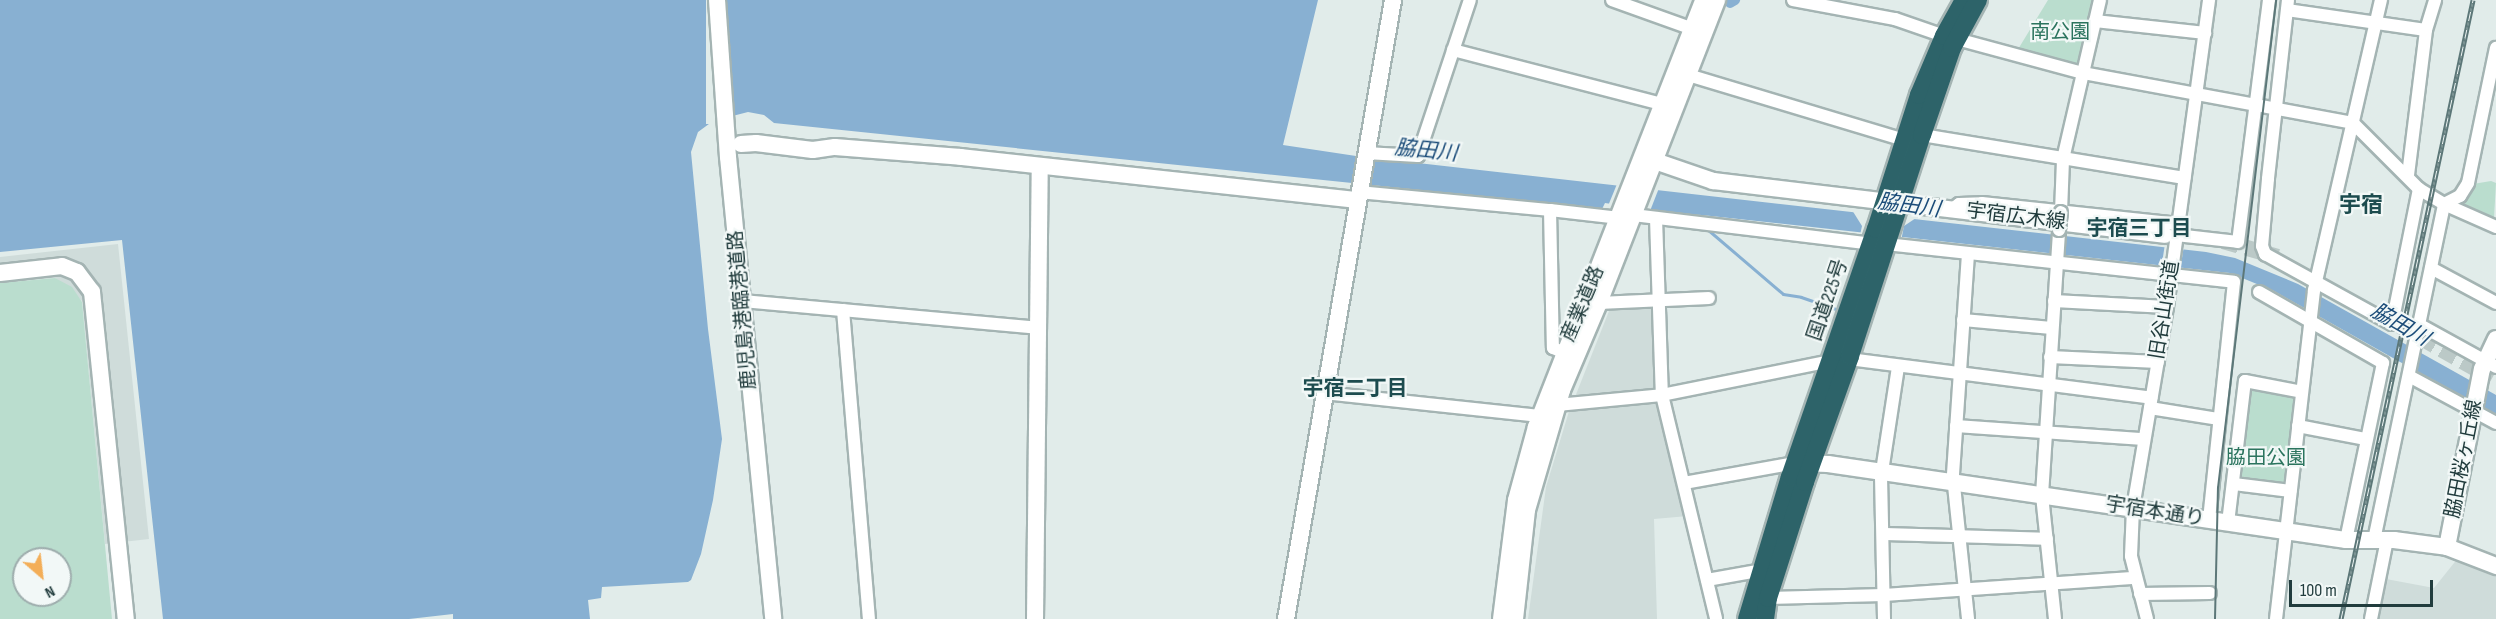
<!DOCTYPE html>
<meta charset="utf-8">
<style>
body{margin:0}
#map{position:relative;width:2496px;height:619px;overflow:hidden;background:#e1ecea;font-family:"Sofia Sans Condensed","Noto Sans JP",sans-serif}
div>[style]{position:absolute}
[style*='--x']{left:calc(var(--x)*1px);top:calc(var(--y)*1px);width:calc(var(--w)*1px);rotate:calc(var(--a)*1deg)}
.built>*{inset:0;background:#cfdcda}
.green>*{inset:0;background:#baddce}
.water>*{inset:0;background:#88b0d2}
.pier>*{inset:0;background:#e1ecea;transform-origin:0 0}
.stream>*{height:3px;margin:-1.5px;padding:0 1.5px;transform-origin:1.5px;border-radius:1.5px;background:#88b0d2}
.canal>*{height:10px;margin:-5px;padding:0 5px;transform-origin:5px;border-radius:5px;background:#88b0d2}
.secondary-tunnel>*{height:16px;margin-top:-8px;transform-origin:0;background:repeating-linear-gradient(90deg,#bbc9c7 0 16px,transparent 0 24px)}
.roads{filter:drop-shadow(2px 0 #a4b4b3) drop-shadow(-2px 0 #a4b4b3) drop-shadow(0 2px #a4b4b3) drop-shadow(0 -2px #a4b4b3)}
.street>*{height:12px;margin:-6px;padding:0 6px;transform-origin:6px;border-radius:6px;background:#fff}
.secondary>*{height:16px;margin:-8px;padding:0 8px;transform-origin:8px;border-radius:8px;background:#fff}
.highway>*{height:18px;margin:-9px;padding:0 9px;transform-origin:9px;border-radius:9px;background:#2d6369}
.tram>*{height:1.5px;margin:-0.75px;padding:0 0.75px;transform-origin:0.75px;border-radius:0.75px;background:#5c7778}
.rail>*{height:5px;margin-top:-2.5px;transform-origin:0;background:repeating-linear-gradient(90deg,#f2f8f7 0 9px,#5c7778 0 18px);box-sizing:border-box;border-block:2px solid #5c7778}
.bridges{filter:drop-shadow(2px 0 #a4b4b3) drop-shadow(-2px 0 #a4b4b3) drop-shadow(0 2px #a4b4b3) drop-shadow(0 -2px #a4b4b3)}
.street-bridge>*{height:12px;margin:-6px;padding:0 6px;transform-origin:6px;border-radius:6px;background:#fff}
span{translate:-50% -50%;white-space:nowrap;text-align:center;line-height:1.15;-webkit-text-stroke:4.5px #f2f8f7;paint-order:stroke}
.park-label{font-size:20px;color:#2b745e}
.street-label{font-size:20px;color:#213c3d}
.water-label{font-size:21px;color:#1b4c79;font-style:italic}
.neighbourhood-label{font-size:21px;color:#1d4c4f;font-weight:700}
.quarter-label{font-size:22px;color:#1d4c4f;font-weight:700}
.north{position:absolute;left:12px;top:547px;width:60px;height:60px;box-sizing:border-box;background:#f2f8f7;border:2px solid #9eadad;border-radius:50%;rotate:152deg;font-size:16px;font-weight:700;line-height:24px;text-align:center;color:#213c3d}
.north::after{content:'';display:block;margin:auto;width:21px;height:27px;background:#f3ae58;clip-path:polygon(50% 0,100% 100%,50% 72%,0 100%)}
.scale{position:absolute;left:2289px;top:580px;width:144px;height:27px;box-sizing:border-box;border:3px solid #213c3d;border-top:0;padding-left:8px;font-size:18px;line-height:21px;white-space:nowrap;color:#213c3d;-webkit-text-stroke:4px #f2f8f7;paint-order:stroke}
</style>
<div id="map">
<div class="built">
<div style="clip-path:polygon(118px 244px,149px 539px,105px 544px,82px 301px,55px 278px,0 283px,0 257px)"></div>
<div style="clip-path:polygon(1655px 304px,1659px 392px,1573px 402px,1611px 306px)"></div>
<div style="clip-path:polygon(1660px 398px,1688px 516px,1654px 519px,1657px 619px,1528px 619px,1546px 487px,1570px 408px)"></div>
<div style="clip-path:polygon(2458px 558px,2496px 575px,2496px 619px,2379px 619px,2386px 579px,2434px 588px)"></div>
</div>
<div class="green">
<div style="clip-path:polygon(2048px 0,2095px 0,2079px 66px,2017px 51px)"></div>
<div style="clip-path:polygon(2491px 181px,2496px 183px,2494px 218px,2459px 206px,2473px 184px)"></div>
<div style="clip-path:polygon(evenodd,55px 278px,72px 287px,82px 302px,112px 619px,0 619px,0 283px,55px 278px,24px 559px,60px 559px,60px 595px,24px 595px,24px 559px)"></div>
<div style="clip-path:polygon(2251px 386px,2295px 395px,2298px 399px,2289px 486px,2236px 482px,2248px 389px)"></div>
</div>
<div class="water">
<div style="clip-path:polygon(0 0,1318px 0,1283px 145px,1356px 156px,2206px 252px,2235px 258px,2298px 284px,2496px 395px,2496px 416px,2274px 291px,2230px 273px,1702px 215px,1653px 213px,1651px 210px,1605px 203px,1602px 209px,774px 123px,764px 115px,748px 112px,713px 121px,698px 132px,691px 152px,708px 329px,722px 439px,713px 500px,701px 554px,691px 580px,688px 582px,602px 587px,601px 598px,588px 600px,590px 619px,453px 619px,453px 614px,409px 619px,163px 619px,122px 240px,0 252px)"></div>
</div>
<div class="pier">
<div style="left:706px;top:0;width:18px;height:124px"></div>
<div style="clip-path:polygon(1617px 184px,1659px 188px,1650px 211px,1608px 206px)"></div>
<div style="clip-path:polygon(1852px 210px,1916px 218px,1904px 226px,1901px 241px,1889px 240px,1860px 235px,1862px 226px)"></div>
<div style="left:2165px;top:244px;width:19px;height:23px;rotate:9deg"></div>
</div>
<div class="stream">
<div style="--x:1707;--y:229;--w:100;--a:40.5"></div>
<div style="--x:1783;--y:294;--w:18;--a:9"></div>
<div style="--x:1801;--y:297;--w:36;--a:19"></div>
</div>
<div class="canal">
<div style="--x:1730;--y:3;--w:6;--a:-31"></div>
</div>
<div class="secondary-tunnel">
<div style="--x:2223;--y:241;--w:57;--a:16.2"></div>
<div style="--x:2379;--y:314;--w:130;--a:29.5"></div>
</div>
<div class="roads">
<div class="street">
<div style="--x:1612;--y:0;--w:86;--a:19.7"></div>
<div style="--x:1793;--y:0;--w:104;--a:10.6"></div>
<div style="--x:1895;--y:19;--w:52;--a:19.1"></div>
<div style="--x:2288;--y:0;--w:180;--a:96.4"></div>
<div style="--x:2268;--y:179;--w:67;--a:95.1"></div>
<div style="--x:2262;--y:246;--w:9;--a:69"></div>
<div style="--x:2265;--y:254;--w:145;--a:28.9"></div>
<div style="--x:2392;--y:324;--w:138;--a:-78.7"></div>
<div style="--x:2287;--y:10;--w:140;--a:8.2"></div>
<div style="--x:2095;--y:21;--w:111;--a:6.2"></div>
<div style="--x:1957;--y:39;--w:131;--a:15.1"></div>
<div style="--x:2083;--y:73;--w:275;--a:10.5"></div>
<div style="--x:2353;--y:123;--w:93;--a:45"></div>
<div style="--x:2419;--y:189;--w:29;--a:31"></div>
<div style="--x:2444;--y:204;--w:57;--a:23.9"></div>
<div style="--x:1453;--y:50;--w:216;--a:14.5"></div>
<div style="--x:1688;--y:75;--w:226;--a:16.7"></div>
<div style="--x:1922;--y:135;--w:266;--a:9.3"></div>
<div style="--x:1366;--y:153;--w:52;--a:3.3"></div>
<div style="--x:1418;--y:156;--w:164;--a:-71.6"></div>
<div style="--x:2408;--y:175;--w:146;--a:-82.9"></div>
<div style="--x:2426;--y:30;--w:31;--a:-73"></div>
<div style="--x:1359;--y:192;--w:192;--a:5.4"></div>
<div style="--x:1550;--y:210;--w:138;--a:88.8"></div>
<div style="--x:1553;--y:348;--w:11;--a:22"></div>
<div style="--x:2444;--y:204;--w:18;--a:-27"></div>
<div style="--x:2460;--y:196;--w:15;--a:-58"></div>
<div style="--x:2468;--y:183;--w:138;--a:-78.3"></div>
<div style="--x:1955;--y:207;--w:5;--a:-37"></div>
<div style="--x:1959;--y:204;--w:23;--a:-2"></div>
<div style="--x:1982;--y:203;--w:196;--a:6.1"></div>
<div style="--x:1550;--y:210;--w:70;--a:6.5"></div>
<div style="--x:2061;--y:212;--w:53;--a:-87.8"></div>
<div style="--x:2063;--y:159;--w:163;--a:-76.9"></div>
<div style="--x:1633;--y:215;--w:240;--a:6.9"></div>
<div style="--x:1656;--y:218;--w:177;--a:88.1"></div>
<div style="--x:1662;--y:395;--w:230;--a:76.4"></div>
<div style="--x:2176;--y:235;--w:62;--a:6.4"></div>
<div style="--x:2238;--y:242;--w:244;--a:-82.7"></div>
<div style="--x:1886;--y:244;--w:350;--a:6.2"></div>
<div style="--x:2234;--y:282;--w:239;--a:96"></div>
<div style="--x:1968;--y:254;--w:223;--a:93.9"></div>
<div style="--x:1953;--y:476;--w:144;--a:84"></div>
<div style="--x:2431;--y:268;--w:74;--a:28.3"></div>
<div style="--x:2259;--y:292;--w:143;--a:29.8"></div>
<div style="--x:2383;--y:363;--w:181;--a:101.8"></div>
<div style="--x:743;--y:301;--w:295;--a:5.2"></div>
<div style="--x:2054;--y:301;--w:113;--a:3"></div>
<div style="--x:1599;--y:303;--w:110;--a:-2.6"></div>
<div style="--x:843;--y:310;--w:310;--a:85.2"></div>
<div style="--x:1963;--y:320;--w:89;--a:5.1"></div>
<div style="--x:2420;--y:325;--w:87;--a:28.9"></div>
<div style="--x:2050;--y:357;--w:108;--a:2.7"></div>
<div style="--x:1849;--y:359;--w:305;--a:7.3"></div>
<div style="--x:2409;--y:376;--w:99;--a:28.4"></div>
<div style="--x:1324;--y:393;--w:217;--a:6.1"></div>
<div style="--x:1557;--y:405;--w:105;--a:-5.4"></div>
<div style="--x:1662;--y:395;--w:172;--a:-11.4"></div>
<div style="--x:2150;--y:408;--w:70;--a:9.1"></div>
<div style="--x:1956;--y:426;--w:188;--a:4"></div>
<div style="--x:2298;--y:426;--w:68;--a:11"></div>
<div style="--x:1684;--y:483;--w:113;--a:-10.2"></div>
<div style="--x:2234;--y:484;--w:57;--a:7"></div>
<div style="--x:2228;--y:523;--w:143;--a:-83.2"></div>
<div style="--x:2245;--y:381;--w:58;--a:10.9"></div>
<div style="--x:1883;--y:534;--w:164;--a:1.7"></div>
<div style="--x:2374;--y:540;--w:343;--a:-78.2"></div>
<div style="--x:1707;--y:580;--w:57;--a:-10.1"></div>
<div style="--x:2140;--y:594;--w:70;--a:-0.8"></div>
<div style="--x:1768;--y:598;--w:116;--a:-1.5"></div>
<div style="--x:1884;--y:595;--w:252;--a:-3.9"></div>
<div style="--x:1884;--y:619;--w:141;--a:-91.2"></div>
<div style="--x:1881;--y:478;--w:112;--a:-81.3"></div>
<div style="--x:2055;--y:619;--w:125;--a:-96"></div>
<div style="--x:2042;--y:495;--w:266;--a:-86.3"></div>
<div style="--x:2147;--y:619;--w:65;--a:-104.3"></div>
<div style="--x:2131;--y:556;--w:48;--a:-87.6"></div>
<div style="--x:2133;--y:508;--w:204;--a:-80.4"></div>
<div style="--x:2167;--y:307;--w:310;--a:-82.2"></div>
<div style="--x:2276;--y:619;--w:331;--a:-83.4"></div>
<div style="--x:2314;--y:290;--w:298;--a:-77"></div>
<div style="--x:2371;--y:619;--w:81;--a:-78.6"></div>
</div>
<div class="secondary">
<div style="--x:717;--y:0;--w:157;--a:86"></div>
<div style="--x:728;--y:157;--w:464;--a:84.4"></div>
<div style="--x:741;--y:144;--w:15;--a:-4"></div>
<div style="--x:756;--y:143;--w:57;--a:7"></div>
<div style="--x:813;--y:150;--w:22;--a:-8"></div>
<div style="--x:835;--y:147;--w:126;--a:4.5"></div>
<div style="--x:961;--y:157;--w:398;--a:6.2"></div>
<div style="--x:1646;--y:158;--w:71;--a:18.9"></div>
<div style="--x:1713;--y:181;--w:455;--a:6.8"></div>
<div style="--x:0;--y:273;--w:62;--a:-6.4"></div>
<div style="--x:62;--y:266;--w:16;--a:22"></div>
<div style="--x:77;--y:272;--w:25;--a:53"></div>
<div style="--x:92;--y:292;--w:329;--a:84.1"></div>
<div style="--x:1799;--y:463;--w:29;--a:2"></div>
<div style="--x:1828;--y:464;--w:524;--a:8.35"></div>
<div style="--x:2346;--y:540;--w:48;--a:0"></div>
<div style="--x:2394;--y:540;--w:53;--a:7.5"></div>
<div style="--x:2447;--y:547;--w:53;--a:21.2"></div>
<div style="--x:2447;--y:547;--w:181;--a:-78.9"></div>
<div style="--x:2482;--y:369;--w:33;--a:-65"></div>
<div style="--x:1035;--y:619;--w:451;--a:-89.4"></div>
<div style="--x:1286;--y:619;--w:628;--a:-80.19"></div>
<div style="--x:1501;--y:619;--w:120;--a:-82.8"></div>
<div style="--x:1516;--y:500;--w:76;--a:-74.7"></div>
<div style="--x:1536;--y:427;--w:458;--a:-68.6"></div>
<div style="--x:1515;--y:619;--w:110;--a:-83.7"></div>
<div style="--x:1527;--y:510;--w:125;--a:-73.7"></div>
<div style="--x:1562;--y:390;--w:95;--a:-67"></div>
<div style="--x:1599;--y:303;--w:325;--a:-68.7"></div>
</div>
<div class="highway">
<div style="--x:1747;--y:619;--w:148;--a:-73.2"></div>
<div style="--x:1790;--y:477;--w:262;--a:-70.9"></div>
<div style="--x:1876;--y:229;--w:141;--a:-72.2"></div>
<div style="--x:1919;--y:95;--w:64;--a:-67"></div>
<div style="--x:1944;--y:36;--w:41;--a:-60.9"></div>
<div style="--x:1765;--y:619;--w:21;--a:-82"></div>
<div style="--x:1768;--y:598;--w:122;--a:-72.3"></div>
<div style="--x:1805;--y:482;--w:134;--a:-70.3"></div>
<div style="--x:1850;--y:356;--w:232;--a:-72"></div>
<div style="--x:1922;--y:135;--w:92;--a:-71"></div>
<div style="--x:1952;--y:48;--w:55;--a:-61.6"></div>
</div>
</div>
<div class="tram">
<div style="--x:2215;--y:619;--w:131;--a:-88.7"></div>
<div style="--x:2218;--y:488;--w:491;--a:-83.2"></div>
</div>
<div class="rail">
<div style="--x:2341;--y:619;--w:633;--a:-77.96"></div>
</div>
<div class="bridges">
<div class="street-bridge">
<div style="--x:2059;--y:230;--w:18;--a:-84"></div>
</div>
</div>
<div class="park-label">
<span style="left:2060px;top:32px">南公園</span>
<span style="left:2266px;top:458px">脇田公園</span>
</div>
<div class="street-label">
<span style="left:2016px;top:217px;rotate:7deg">宇宿広木線</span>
<span style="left:1828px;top:300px;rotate:-71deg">国道225号</span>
<span style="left:1583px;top:304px;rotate:-67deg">産業道路</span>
<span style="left:743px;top:310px;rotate:-95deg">鹿児島港臨港道路</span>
<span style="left:2165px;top:310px;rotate:-81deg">旧谷山街道</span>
<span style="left:2464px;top:459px;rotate:-79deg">脇田桜ヶ丘線</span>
<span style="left:2155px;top:512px;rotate:9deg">宇宿本通り</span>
</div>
<div class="water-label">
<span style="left:1426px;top:151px;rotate:6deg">脇田川</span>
<span style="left:1909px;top:206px;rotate:8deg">脇田川</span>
<span style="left:2400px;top:325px;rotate:30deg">脇田川</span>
</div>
<div class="neighbourhood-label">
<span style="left:2139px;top:229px">宇宿三丁目</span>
<span style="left:1355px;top:389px">宇宿二丁目</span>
</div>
<div class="quarter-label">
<span style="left:2361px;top:206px">宇宿</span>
</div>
<div class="north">N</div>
<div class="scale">100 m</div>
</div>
